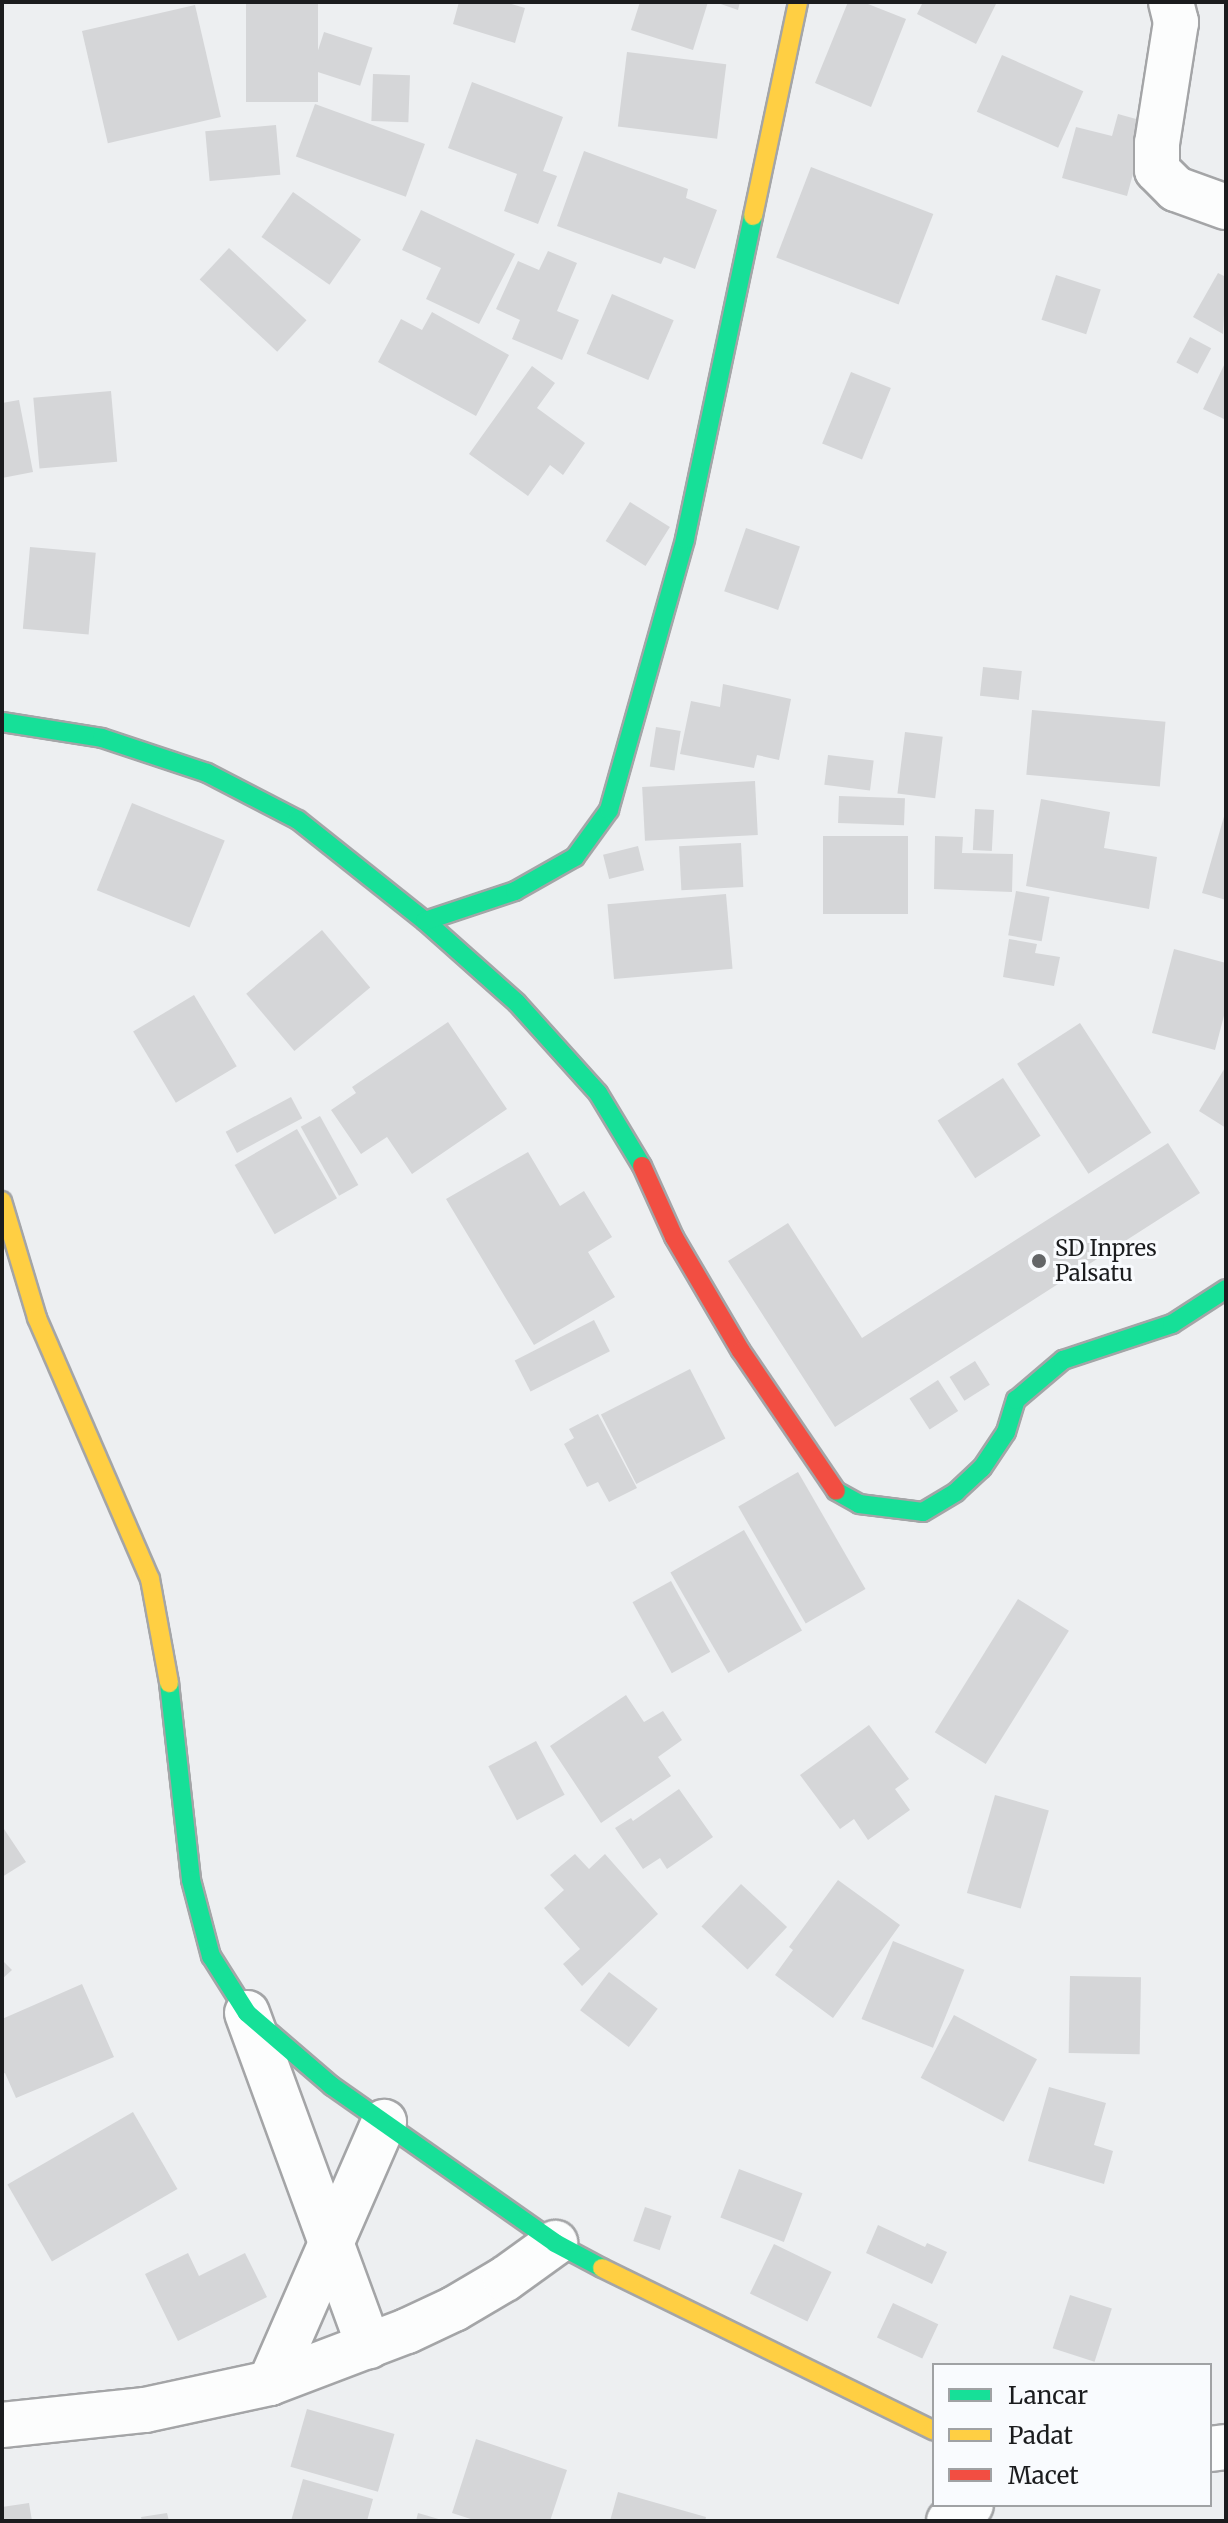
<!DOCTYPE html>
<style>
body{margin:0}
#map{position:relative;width:1228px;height:2523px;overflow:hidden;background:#edeff1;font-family:Merriweather,serif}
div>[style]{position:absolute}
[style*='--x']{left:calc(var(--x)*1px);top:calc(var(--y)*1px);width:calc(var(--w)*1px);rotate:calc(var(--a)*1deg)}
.building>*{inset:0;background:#d5d6d8;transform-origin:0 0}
.roads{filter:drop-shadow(2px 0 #a4a5a7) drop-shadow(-2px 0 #a4a5a7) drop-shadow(0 2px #a4a5a7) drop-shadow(0 -2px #a4a5a7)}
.street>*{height:44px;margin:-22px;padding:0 22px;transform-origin:22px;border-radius:22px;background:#fcfdfd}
.fast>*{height:18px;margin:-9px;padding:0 9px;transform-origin:9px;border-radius:9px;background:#16e098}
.slow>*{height:18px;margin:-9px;padding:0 9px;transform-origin:9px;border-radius:9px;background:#ffcf43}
.jam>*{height:18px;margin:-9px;padding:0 9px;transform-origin:9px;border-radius:9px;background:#f24e42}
.dots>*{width:22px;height:22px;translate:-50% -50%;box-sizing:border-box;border:4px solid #f9fbfe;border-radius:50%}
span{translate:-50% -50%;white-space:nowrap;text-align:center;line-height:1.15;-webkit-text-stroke:6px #f9fbfe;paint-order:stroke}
.poi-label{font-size:22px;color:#1b1c1e}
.left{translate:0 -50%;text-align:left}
.frame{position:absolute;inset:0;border:4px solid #1b1c1e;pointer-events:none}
.legend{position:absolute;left:932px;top:2363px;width:280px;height:144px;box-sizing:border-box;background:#f9fbfe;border:2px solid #a0a2a4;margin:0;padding:10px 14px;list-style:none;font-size:24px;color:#1b1c1e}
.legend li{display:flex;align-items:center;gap:16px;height:40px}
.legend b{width:40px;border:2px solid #a0a2a4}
</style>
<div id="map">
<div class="building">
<div style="left:246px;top:2px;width:72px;height:100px"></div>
<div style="clip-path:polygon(459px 2px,505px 2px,525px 8px,515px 43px,453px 24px)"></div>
<div style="clip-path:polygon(640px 2px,708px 2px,693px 50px,631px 30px)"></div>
<div style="clip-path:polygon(715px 2px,740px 2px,738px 10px)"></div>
<div style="clip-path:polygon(848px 2px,863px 2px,906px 19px,871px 107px,815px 83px)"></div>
<div style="clip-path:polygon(923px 2px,997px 2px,976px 44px,917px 14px)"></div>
<div style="left:195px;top:5px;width:115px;height:116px;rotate:77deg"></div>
<div style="left:324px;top:32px;width:51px;height:40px;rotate:18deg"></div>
<div style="left:627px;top:52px;width:100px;height:75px;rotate:7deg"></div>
<div style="left:1002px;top:55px;width:89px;height:62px;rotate:24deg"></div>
<div style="left:373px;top:74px;width:37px;height:47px;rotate:2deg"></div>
<div style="clip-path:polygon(472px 82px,563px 117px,543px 171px,557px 176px,538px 224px,504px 211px,517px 174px,448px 148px)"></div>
<div style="left:315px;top:104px;width:117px;height:56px;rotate:20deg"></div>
<div style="clip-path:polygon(1118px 114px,1147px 122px,1127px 196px,1062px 178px,1076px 127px,1112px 136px)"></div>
<div style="left:276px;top:125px;width:50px;height:71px;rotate:85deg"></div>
<div style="clip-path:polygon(584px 151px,688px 189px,686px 198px,717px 210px,695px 269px,664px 257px,661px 264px,557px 226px)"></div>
<div style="left:811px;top:167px;width:131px;height:97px;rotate:21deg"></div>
<div style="left:293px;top:192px;width:83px;height:55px;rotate:35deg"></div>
<div style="clip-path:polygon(421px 210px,515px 254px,479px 324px,426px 299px,441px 268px,402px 250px)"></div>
<div style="left:229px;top:248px;width:106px;height:43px;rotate:43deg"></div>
<div style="clip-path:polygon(548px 251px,577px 263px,557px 311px,579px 320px,562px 360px,512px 339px,520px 320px,496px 309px,518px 261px,539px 270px)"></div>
<div style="clip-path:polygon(1218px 273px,1226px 277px,1223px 334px,1193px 317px)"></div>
<div style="left:1056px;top:275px;width:47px;height:47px;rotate:18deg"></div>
<div style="left:612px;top:294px;width:67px;height:65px;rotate:23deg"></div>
<div style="clip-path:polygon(432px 312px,509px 355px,476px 416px,378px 362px,401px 319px,422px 330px)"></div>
<div style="left:1190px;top:337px;width:24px;height:29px;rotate:28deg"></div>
<div style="clip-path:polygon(1226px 361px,1226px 420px,1203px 409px)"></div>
<div style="clip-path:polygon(532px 366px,555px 383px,537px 408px,585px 443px,563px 475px,550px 465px,528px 496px,469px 454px)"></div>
<div style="left:851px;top:372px;width:43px;height:77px;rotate:22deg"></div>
<div style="left:111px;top:391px;width:71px;height:78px;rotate:85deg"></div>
<div style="clip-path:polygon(19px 400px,33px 472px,2px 478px,2px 403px)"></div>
<div style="left:630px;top:502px;width:47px;height:46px;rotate:32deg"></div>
<div style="left:746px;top:528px;width:57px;height:67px;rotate:19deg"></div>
<div style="left:30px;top:547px;width:66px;height:82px;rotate:5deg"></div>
<div style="left:983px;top:667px;width:39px;height:29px;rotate:6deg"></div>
<div style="clip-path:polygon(723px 684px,791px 699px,779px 760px,757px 755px,754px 768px,680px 754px,691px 701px,720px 707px)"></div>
<div style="left:1032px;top:710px;width:134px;height:65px;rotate:5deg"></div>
<div style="left:656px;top:727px;width:25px;height:40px;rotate:9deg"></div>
<div style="left:905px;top:732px;width:38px;height:62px;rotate:7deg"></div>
<div style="left:828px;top:755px;width:46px;height:30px;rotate:7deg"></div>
<div style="left:755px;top:781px;width:54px;height:113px;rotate:87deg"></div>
<div style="left:839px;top:796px;width:66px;height:27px;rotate:2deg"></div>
<div style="clip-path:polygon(1041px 799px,1110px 812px,1104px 848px,1157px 857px,1149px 909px,1026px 886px)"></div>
<div style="left:132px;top:803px;width:100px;height:94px;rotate:22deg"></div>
<div style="left:975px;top:809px;width:19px;height:41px;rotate:3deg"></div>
<div style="clip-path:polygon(1225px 813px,1226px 813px,1226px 900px,1202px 893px)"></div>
<div style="left:823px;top:836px;width:85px;height:78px"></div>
<div style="clip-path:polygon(935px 836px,963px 837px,962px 853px,1013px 854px,1012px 892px,934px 889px)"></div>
<div style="left:741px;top:843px;width:44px;height:62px;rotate:87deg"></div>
<div style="left:638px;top:846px;width:25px;height:36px;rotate:76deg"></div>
<div style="left:1016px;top:891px;width:34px;height:45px;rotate:10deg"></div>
<div style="left:726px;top:894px;width:75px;height:119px;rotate:85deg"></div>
<div style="left:322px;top:930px;width:75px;height:99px;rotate:50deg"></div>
<div style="clip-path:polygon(1009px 939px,1037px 944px,1035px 953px,1060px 957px,1054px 986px,1003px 977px)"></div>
<div style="clip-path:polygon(1174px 949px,1226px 963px,1226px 1008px,1215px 1050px,1152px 1033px)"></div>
<div style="left:194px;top:995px;width:83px;height:71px;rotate:59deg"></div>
<div style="clip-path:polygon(448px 1022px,507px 1109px,412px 1174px,387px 1137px,361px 1154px,331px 1110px,356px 1093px,352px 1087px)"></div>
<div style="left:1080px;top:1023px;width:131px;height:75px;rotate:57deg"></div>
<div style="clip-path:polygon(1226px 1066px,1226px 1128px,1199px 1111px)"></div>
<div style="left:1003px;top:1078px;width:69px;height:78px;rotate:57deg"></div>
<div style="left:291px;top:1097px;width:24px;height:74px;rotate:62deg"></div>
<div style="left:320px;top:1116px;width:79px;height:22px;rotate:61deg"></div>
<div style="left:297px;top:1129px;width:80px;height:72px;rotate:60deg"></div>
<div style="clip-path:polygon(1168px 1143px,1200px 1193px,835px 1427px,728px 1261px,788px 1223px,862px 1338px)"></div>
<div style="clip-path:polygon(528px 1152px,560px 1206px,584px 1191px,612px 1237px,588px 1252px,615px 1297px,534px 1345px,446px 1199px)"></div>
<div style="left:594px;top:1320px;width:35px;height:89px;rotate:63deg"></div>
<div style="left:975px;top:1361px;width:28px;height:30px;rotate:58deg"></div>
<div style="left:690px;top:1369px;width:78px;height:100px;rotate:63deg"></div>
<div style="left:938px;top:1380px;width:37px;height:34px;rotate:57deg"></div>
<div style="clip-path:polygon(598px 1414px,637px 1488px,609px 1502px,598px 1482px,587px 1487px,564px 1444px,574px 1438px,569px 1429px)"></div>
<div style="left:798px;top:1472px;width:135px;height:69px;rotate:60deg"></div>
<div style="left:744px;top:1530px;width:116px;height:85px;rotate:60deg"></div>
<div style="left:671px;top:1581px;width:81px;height:44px;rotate:61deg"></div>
<div style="left:1018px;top:1599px;width:60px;height:157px;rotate:32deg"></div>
<div style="clip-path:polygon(626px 1695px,644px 1722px,663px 1711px,682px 1740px,658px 1757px,671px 1776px,601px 1823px,550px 1746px)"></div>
<div style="clip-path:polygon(869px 1725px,909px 1779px,895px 1789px,910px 1810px,868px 1840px,854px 1819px,840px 1829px,800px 1775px)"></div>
<div style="left:536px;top:1741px;width:61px;height:54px;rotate:62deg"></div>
<div style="clip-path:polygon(679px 1789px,713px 1837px,667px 1869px,660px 1858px,643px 1869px,615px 1828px,631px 1818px,633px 1821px)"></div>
<div style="left:995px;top:1795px;width:56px;height:102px;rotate:16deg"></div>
<div style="clip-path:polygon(2px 1826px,26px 1862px,2px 1877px)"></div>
<div style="clip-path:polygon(575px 1854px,589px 1869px,605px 1854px,658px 1914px,582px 1986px,563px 1964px,580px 1949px,544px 1908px,564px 1890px,550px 1875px)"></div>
<div style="clip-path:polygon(838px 1880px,900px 1925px,833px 2018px,775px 1975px,793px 1950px,789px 1947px)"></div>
<div style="left:741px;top:1884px;width:63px;height:58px;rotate:43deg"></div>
<div style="left:893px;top:1941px;width:77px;height:84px;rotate:22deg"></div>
<div style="clip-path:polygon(2px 1960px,12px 1970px,2px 1979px)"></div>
<div style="left:609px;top:1972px;width:61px;height:48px;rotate:37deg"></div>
<div style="left:1070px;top:1976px;width:71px;height:77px;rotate:1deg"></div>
<div style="clip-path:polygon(82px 1984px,114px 2057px,16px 2098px,5px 2073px,2px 2074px,2px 2019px)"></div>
<div style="left:954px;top:2015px;width:94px;height:71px;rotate:28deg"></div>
<div style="clip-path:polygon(1049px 2087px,1106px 2103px,1094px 2145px,1113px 2151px,1104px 2184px,1028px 2161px)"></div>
<div style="left:133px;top:2112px;width:89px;height:145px;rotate:60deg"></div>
<div style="left:739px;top:2169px;width:68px;height:52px;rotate:21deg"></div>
<div style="left:645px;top:2207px;width:28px;height:36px;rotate:19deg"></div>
<div style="clip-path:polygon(878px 2225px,925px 2247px,927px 2243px,947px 2252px,932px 2284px,866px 2253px)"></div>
<div style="left:774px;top:2244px;width:64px;height:55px;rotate:26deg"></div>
<div style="clip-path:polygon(188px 2253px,199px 2276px,245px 2253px,267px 2297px,178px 2341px,145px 2274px)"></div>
<div style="left:1070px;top:2295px;width:44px;height:56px;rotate:18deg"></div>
<div style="left:893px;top:2303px;width:50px;height:38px;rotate:25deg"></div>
<div style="left:307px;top:2409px;width:91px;height:60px;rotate:16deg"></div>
<div style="clip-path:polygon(476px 2439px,567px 2470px,550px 2521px,477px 2521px,452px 2513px)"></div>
<div style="clip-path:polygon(303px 2479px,373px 2499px,367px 2521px,291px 2521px)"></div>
<div style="clip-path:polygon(618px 2492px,706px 2517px,705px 2521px,610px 2521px)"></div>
<div style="clip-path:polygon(29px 2503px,32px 2521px,2px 2521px,2px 2507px)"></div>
<div style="clip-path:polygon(167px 2513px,169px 2521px,142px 2521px,141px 2517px)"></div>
<div style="clip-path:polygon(418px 2513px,442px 2520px,442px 2521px,416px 2521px)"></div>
</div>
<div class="roads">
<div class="street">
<div style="--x:1171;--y:2;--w:21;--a:76"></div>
<div style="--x:1176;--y:22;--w:122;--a:98.9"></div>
<div style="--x:1157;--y:143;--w:27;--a:90"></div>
<div style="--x:1157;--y:170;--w:27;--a:45"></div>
<div style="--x:1176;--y:189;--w:53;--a:19.8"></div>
<div style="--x:247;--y:2013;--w:355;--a:69.9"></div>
<div style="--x:270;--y:2383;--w:285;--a:-66.4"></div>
<div style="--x:2;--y:2425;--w:144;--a:-6"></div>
<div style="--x:145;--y:2410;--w:128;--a:-12.2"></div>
<div style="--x:270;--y:2383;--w:147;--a:-20.8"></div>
<div style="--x:407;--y:2331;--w:52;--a:-25.1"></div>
<div style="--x:454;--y:2309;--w:59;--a:-30.5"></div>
<div style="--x:505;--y:2279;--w:62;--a:-35.8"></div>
<div style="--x:1210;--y:2449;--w:16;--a:-7"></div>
<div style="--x:949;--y:2521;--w:27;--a:-36"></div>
</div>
<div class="fast">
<div style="--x:2;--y:722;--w:101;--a:9.1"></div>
<div style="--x:102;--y:738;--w:111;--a:18.4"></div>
<div style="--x:207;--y:773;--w:102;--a:27.3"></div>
<div style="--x:298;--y:820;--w:162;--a:38.5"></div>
<div style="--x:425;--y:921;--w:123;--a:41.7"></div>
<div style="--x:517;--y:1003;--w:121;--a:48"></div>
<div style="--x:598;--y:1093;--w:85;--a:58.9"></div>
<div style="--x:425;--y:921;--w:95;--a:-18.4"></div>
<div style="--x:515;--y:891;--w:69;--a:-29.5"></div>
<div style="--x:575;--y:857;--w:58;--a:-54.1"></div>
<div style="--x:609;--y:810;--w:281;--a:-74.3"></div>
<div style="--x:685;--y:539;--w:330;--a:-78.1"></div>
<div style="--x:836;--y:1491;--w:26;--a:29"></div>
<div style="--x:859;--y:1504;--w:64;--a:7.1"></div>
<div style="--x:923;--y:1512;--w:39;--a:-31"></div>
<div style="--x:956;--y:1492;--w:35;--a:-43"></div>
<div style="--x:982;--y:1468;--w:43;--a:-56.3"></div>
<div style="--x:1006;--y:1432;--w:34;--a:-73"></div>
<div style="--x:1016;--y:1400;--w:62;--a:-40.4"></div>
<div style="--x:1063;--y:1360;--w:115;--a:-18.3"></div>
<div style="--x:1172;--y:1324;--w:64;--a:-32.9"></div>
<div style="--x:169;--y:1683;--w:198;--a:83.6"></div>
<div style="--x:191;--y:1880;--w:79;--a:75.3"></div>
<div style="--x:211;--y:1956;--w:67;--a:57.7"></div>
<div style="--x:247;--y:2013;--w:112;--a:40.7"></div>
<div style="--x:332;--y:2086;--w:273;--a:35.1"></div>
<div style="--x:555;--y:2243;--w:53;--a:28"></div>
</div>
<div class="slow">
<div style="--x:753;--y:216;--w:219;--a:-78.1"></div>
<div style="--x:2;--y:1201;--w:122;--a:73.3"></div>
<div style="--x:37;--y:1318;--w:284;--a:66.6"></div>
<div style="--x:150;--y:1579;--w:106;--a:79.6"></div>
<div style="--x:602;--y:2268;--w:370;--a:26.1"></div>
</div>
<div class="jam">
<div style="--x:642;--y:1166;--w:78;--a:65.7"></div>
<div style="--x:674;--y:1237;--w:132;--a:59.6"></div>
<div style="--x:741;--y:1351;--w:169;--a:55.8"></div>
</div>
</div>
<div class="dots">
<div style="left:1039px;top:1261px;background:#646668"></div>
</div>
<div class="poi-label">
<span class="left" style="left:1055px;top:1261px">SD Inpres<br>Palsatu</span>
</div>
<div class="frame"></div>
<ul class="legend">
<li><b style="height:10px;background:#16e098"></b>Lancar</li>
<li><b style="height:10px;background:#ffcf43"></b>Padat</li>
<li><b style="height:10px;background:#f24e42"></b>Macet</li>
</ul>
</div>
